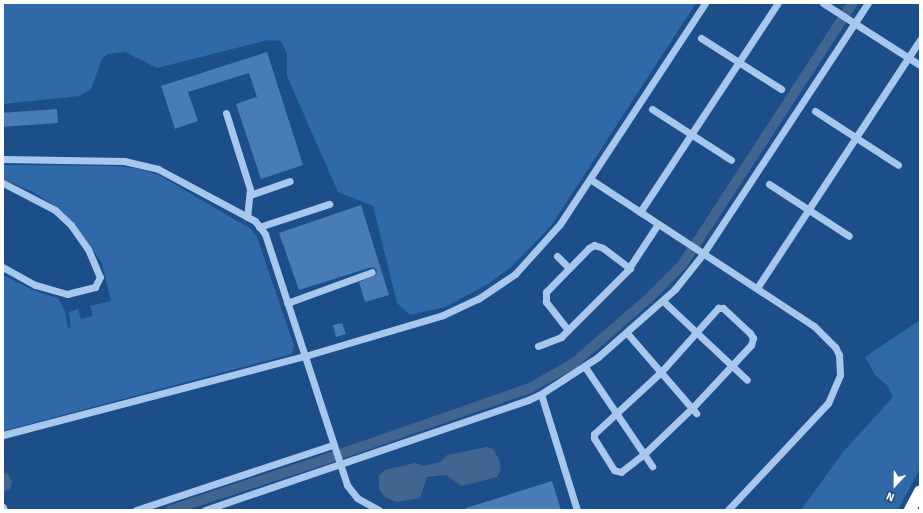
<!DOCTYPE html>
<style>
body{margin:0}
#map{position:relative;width:923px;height:513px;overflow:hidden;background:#1c4f8a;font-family:Signika,sans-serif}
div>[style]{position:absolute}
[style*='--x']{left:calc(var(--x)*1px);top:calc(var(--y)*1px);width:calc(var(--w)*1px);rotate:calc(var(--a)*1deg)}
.green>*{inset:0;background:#2f69a8}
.water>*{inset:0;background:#40658f}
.canal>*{height:10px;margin:-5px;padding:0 5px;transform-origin:5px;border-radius:5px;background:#40658f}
.building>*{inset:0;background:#497bb4;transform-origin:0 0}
.minor>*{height:7px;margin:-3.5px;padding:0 3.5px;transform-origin:3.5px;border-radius:3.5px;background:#a7c8ec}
.highway>*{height:12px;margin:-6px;padding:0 6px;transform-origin:6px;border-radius:6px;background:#fff}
span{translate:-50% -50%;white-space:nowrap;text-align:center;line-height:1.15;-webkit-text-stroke:3px #1c4f8a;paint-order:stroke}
.frame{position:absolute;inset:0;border:4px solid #fff;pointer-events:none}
.north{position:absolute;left:875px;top:465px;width:40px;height:40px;-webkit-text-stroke:3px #1c4f8a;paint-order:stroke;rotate:202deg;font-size:11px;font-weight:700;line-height:16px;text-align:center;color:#fff}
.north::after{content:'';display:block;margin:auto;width:14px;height:18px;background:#fff;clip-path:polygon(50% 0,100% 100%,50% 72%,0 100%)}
</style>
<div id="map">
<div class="green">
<div style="clip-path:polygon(3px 3px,696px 3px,551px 226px,511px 267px,488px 284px,445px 307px,410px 315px,397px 303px,373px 206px,338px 192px,287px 76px,287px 54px,281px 41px,268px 40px,157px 68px,125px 52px,108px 54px,102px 59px,91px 89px,79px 96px,3px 104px)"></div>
<div style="clip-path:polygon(3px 165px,116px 166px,139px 169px,159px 175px,251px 229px,257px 237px,294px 346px,292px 354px,3px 431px,3px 275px,35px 291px,58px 298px,64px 309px,68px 328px,71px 327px,69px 312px,78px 309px,81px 319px,93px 316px,90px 306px,111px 301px,102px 263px,76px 225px,57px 207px,33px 192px,3px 179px)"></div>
<div style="clip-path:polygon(920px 320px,920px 468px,898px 510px,801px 510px,843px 452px,893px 397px,887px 385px,875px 375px,865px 357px)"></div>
</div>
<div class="water">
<div style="clip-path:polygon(487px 447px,493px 449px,499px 459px,501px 470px,497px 477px,462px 486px,446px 475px,427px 477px,420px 498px,396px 502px,385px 497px,379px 490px,379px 476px,385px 470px,415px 463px,424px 466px,440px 462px,447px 455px)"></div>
<div style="clip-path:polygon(3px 473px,9px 475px,12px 482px,10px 489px,3px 492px)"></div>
</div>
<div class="canal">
<div style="--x:171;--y:510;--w:166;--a:-18.2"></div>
<div style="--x:329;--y:458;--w:213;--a:-19.2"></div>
<div style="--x:530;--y:388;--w:51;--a:-29.6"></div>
<div style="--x:574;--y:363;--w:99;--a:-40.9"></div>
<div style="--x:649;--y:298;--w:47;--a:-45"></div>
<div style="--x:682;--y:265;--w:313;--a:-56.9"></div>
</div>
<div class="building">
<div style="clip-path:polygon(267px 52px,303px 165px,261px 179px,236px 104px,257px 97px,249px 73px,188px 92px,198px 121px,175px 129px,161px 86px)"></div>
<div style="left:57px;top:109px;width:14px;height:54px;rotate:86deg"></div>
<div style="clip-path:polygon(361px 205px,389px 295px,365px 302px,359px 282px,376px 275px,377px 270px,372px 267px,299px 290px,279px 233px)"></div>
<div style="clip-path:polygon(342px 323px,346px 334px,336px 337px,333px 325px)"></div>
<div style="clip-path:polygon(552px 481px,561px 510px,466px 510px,466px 508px)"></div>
</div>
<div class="minor">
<div style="--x:823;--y:3;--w:115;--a:32.6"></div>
<div style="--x:701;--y:38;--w:95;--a:32.5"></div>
<div style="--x:652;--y:109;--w:94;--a:32.8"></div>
<div style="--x:815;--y:111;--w:99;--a:33"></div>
<div style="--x:226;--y:113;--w:80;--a:72.5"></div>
<div style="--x:250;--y:189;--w:28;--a:96"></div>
<div style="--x:3;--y:159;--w:121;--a:0.9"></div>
<div style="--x:124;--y:161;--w:35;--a:13"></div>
<div style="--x:158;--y:169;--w:110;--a:28.2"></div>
<div style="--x:255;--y:221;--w:16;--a:52"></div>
<div style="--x:265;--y:234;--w:264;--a:71.9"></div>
<div style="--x:347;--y:485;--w:16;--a:52"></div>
<div style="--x:357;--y:498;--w:25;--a:29"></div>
<div style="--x:590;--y:179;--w:268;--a:33.3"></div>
<div style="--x:814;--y:326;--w:30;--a:45"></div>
<div style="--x:835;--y:347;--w:9;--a:63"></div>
<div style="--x:839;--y:355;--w:20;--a:87"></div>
<div style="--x:840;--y:375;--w:30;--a:113"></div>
<div style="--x:828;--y:403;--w:146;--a:133.1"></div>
<div style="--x:3;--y:183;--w:59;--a:27.4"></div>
<div style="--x:55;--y:210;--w:22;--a:43"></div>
<div style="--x:71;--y:225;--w:29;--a:55"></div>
<div style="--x:88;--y:249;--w:30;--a:67"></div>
<div style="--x:100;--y:277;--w:11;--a:117"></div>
<div style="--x:95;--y:287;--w:29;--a:166"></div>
<div style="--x:67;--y:294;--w:33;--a:-164"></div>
<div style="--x:35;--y:285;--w:37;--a:-151"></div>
<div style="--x:769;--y:184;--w:95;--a:33"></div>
<div style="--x:250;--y:195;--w:42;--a:-19.3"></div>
<div style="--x:640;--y:212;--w:250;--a:-56.6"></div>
<div style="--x:259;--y:227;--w:74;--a:-18.2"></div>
<div style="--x:557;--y:256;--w:17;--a:45"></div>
<div style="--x:757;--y:288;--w:297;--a:-56.7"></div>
<div style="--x:663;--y:301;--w:115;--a:43.2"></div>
<div style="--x:287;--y:303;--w:90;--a:-20"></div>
<div style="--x:718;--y:308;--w:5;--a:0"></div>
<div style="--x:723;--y:308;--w:37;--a:43"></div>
<div style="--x:750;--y:333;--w:6;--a:59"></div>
<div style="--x:753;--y:338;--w:7;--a:106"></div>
<div style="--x:751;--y:345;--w:86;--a:133.1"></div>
<div style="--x:692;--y:408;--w:66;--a:136.2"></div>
<div style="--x:644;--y:454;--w:29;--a:142"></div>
<div style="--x:621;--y:472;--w:7;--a:-164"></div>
<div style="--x:614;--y:470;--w:38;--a:-122"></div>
<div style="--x:594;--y:438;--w:4;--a:-90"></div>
<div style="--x:594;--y:434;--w:91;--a:-42.8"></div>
<div style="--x:661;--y:372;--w:86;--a:-48.3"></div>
<div style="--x:568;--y:330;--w:36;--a:-128"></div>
<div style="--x:546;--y:302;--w:10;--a:-90"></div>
<div style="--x:546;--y:292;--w:62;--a:-45.7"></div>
<div style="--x:589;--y:248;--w:6;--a:-31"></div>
<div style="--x:594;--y:245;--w:9;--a:18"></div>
<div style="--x:603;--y:248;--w:34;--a:37"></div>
<div style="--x:627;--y:333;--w:106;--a:49.2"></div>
<div style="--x:538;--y:346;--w:25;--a:-21"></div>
<div style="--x:561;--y:337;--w:93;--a:-45"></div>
<div style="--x:627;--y:271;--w:56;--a:-56.6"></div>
<div style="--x:585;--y:367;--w:120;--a:55.9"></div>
<div style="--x:541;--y:394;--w:121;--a:72.8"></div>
<div style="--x:3;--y:435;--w:312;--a:-14.7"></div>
<div style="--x:305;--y:356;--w:144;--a:-16.5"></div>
<div style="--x:443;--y:315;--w:38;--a:-25"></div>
<div style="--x:478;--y:299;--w:45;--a:-34"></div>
<div style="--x:515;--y:274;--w:67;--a:-48"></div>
<div style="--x:560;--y:224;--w:264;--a:-56.7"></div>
<div style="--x:3;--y:507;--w:3;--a:72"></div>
<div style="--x:136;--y:510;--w:207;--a:-18.3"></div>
<div style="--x:205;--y:510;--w:341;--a:-18.8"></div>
<div style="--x:528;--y:400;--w:14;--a:-25"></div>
<div style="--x:541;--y:394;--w:68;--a:-33"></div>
<div style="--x:598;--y:357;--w:103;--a:-41.4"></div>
<div style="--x:675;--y:289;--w:45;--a:-51.3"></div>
<div style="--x:703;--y:254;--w:300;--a:-56.7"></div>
</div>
<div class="highway">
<div style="--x:910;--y:510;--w:21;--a:-62"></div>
</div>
<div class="frame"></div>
<div class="north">N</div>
</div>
